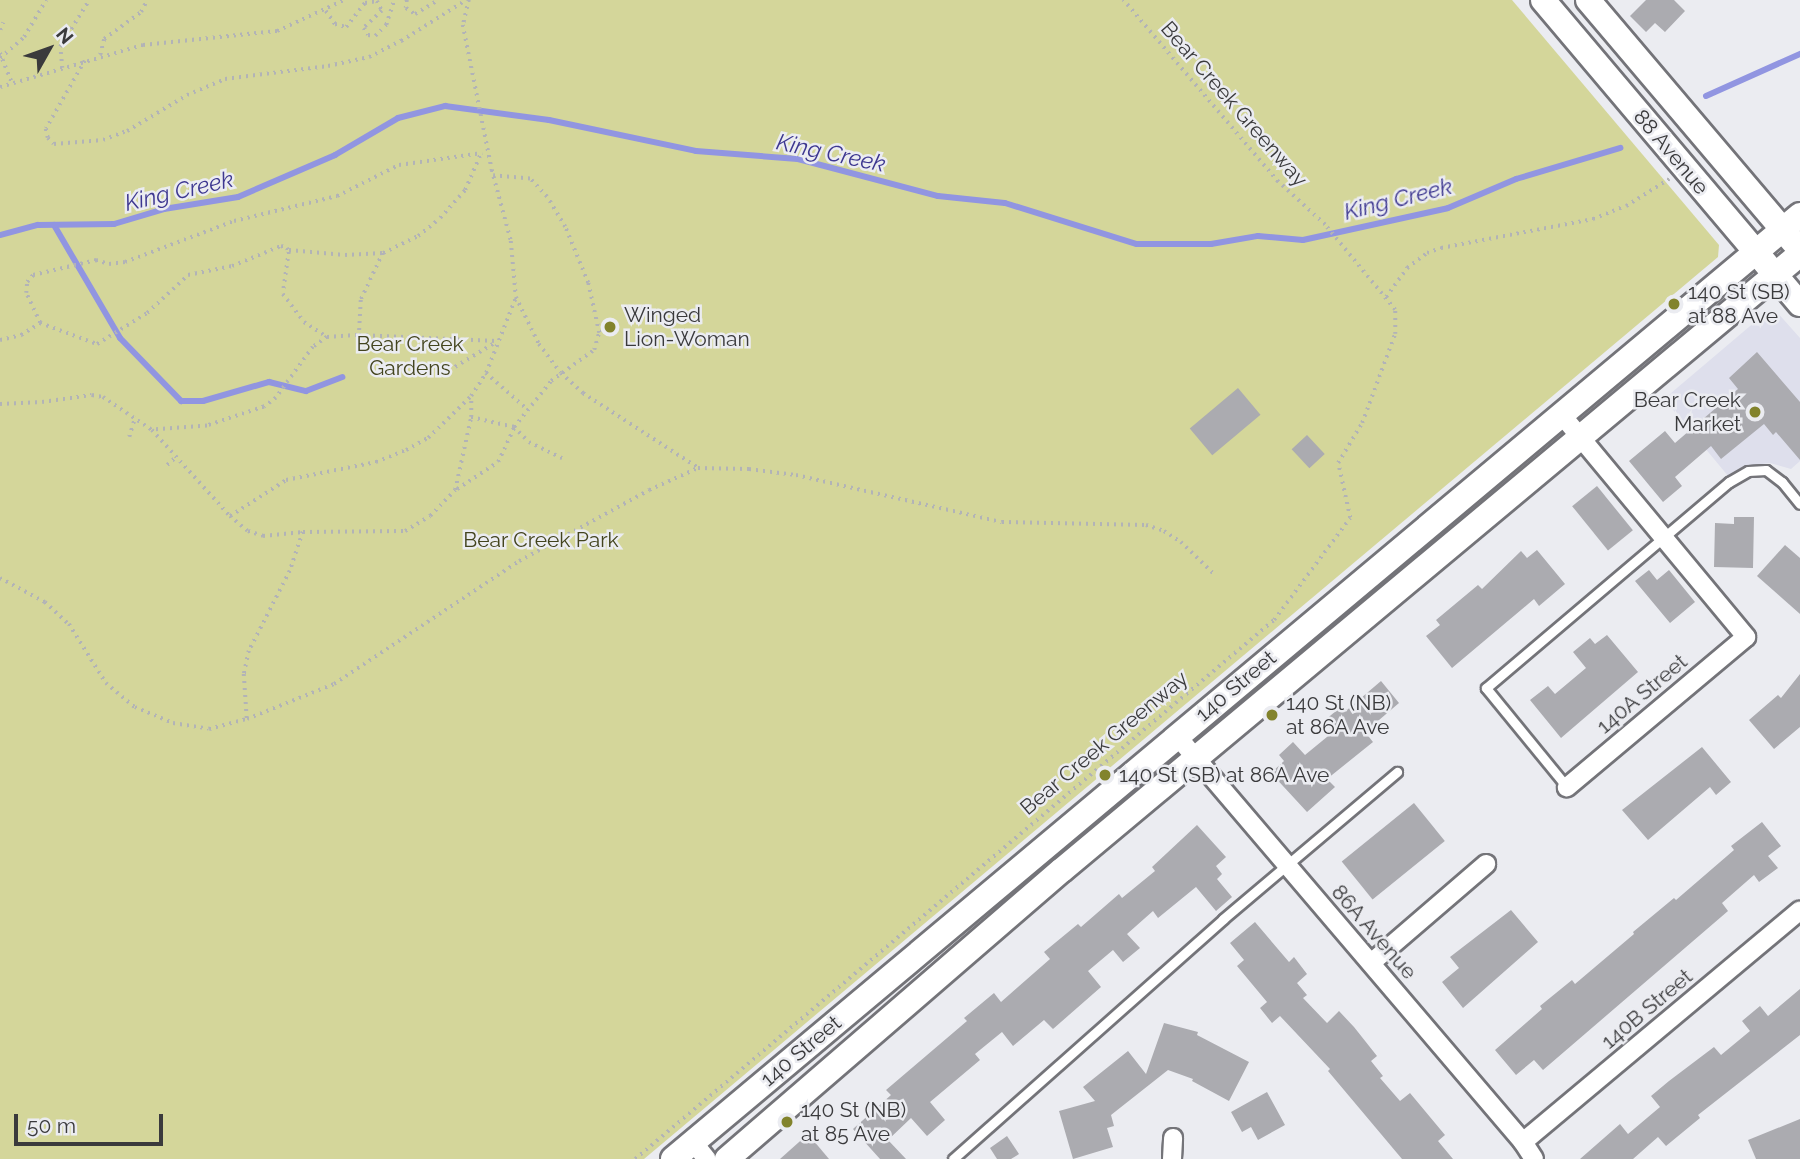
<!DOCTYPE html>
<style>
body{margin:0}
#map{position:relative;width:1800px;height:1159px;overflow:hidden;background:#ebecf1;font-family:Raleway,sans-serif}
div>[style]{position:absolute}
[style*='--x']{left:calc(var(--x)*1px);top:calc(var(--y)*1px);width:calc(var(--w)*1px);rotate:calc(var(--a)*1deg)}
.built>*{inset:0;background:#dedfec}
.green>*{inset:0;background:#d4d69a}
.stream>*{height:6px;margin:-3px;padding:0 3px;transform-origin:3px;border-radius:3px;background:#9195e1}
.building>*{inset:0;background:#ababb0;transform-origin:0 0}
.path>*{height:3.5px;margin-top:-1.75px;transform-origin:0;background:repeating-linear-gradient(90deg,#b2b3b7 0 2px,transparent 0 7px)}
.roads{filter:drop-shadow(2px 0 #747479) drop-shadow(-2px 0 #747479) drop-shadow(0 2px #747479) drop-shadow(0 -2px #747479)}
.service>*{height:9px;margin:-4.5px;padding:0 4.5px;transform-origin:4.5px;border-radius:4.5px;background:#fff}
.minor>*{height:18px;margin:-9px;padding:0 9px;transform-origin:9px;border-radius:9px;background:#fff}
.secondary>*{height:24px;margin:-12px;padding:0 12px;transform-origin:12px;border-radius:12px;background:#fff}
.dots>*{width:19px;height:19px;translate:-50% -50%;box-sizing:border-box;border:4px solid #ebecf1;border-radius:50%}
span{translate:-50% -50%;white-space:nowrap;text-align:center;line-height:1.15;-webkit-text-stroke:5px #ebecf1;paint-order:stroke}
.street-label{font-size:21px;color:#3a3a3c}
.poi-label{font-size:21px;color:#3a3a3c}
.left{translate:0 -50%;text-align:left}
.right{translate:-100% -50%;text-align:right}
.park-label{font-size:21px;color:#43441e}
.water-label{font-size:23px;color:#3d3790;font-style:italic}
.north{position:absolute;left:14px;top:14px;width:70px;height:70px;-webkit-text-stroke:5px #ebecf1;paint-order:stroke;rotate:50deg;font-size:19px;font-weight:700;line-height:28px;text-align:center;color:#3a3a3c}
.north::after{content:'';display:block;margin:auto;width:24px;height:32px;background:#3a3a3c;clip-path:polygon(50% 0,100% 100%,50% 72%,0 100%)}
.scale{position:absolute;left:14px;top:1114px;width:149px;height:32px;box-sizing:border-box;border:4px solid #3a3a3c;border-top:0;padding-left:9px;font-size:21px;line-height:24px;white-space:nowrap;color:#3a3a3c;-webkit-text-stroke:5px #ebecf1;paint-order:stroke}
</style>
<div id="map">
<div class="built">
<div style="clip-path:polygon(1769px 310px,1776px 311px,1800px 338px,1800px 461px,1791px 469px,1770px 463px,1746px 466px,1729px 477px,1664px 399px)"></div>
</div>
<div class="green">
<div style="clip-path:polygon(0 0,1512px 0,1719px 245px,1718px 257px,644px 1159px,0 1159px)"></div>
</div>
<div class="stream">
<div style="--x:1706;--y:96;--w:103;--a:-24.1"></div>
<div style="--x:54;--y:225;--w:131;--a:59.7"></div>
<div style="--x:120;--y:338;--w:88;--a:45.9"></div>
<div style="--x:181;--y:401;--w:22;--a:0"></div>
<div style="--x:203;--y:401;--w:69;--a:-16.1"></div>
<div style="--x:269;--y:382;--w:38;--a:14"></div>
<div style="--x:306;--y:391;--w:39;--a:-21"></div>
<div style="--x:0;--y:235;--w:39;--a:-15"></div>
<div style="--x:38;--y:225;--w:76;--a:-0.8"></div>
<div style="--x:114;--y:224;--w:52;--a:-16.7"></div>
<div style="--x:164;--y:209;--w:75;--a:-9.2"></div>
<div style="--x:238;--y:197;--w:106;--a:-23.4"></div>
<div style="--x:335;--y:155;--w:73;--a:-30.4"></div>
<div style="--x:398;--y:118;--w:49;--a:-14.3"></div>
<div style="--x:445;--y:106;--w:105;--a:7.7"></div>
<div style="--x:549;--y:120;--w:150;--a:11.9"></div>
<div style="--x:696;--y:151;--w:102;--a:4.5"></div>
<div style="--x:798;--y:159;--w:145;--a:14.8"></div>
<div style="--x:938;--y:196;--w:67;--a:6"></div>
<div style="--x:1005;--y:203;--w:138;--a:17.3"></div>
<div style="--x:1137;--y:244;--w:74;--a:0"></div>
<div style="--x:1211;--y:244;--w:48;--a:-9.7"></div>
<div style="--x:1258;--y:236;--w:45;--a:5.1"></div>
<div style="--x:1303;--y:240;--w:148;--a:-12.4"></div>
<div style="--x:1448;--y:208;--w:74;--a:-23.1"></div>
<div style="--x:1516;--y:179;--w:109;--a:-16.6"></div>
</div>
<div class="building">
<div style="clip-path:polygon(1646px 0,1674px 0,1685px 11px,1665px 32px,1655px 23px,1646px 32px,1630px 16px)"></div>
<div style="clip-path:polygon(1757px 352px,1800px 402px,1800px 460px,1776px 432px,1773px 435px,1764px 424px,1721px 459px,1711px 446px,1675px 477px,1682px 486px,1663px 502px,1629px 461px,1665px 431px,1675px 443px,1738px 389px,1729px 378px)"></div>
<div style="left:1238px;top:388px;width:35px;height:63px;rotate:50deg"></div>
<div style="left:1307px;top:435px;width:26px;height:21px;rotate:47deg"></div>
<div style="left:1597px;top:486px;width:57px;height:32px;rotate:51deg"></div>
<div style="clip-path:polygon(1734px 517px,1754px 517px,1753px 568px,1714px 567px,1715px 523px,1734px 524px)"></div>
<div style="clip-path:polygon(1785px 545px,1800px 558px,1800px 614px,1757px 576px)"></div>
<div style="clip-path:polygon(1537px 550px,1565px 584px,1539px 606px,1534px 599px,1452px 668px,1426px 636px,1440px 625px,1436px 620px,1478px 585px,1482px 589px,1521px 551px,1527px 558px)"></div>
<div style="clip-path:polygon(1649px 570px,1657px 580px,1669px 570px,1695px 602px,1670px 623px,1635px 581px)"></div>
<div style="clip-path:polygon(1607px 635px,1638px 672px,1561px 738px,1530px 700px,1548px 686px,1555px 694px,1586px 668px,1573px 652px,1590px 638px,1595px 644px)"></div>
<div style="clip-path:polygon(1800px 674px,1800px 727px,1774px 749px,1749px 720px,1778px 695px,1781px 698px)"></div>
<div style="clip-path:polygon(1381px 681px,1399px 703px,1365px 732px,1373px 742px,1327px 779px,1335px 787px,1307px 812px,1271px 773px,1284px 761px,1279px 755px,1293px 742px,1305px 755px,1333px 732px,1324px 721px,1343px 705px,1347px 710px)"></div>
<div style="clip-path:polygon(1702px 747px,1731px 782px,1716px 795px,1710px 787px,1648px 840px,1622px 810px)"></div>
<div style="left:1414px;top:803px;width:49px;height:93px;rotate:51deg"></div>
<div style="clip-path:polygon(1762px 822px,1781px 846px,1768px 856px,1778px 868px,1759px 882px,1754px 875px,1722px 903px,1728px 911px,1543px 1070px,1534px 1060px,1516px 1075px,1495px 1050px,1542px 1009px,1540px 1006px,1572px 980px,1575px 984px,1634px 934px,1633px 932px,1674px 898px,1676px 900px,1734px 850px,1731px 846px)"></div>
<div style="clip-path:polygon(1197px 825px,1226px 857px,1216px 866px,1222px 874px,1217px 879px,1232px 897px,1216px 911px,1196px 887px,1158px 918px,1153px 911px,1127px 934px,1140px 948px,1123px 962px,1113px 950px,1088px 971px,1101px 987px,1053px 1029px,1044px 1020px,1013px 1046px,1002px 1032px,975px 1054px,980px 1060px,930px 1102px,945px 1120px,927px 1136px,911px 1118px,888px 1140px,906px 1159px,880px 1159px,853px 1129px,891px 1095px,886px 1090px,967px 1021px,964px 1018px,994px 993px,1001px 1002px,1050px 959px,1044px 952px,1078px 924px,1081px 927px,1119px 894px,1122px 898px,1155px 871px,1152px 867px)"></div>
<div style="clip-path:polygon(1511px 910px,1538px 942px,1463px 1008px,1442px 982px,1459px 968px,1450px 957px)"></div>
<div style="clip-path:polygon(1255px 922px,1289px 962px,1294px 957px,1307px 974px,1297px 983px,1307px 995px,1303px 998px,1327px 1023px,1339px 1011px,1354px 1027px,1377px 1056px,1371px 1061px,1383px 1076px,1380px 1078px,1400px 1101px,1410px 1093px,1445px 1135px,1438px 1141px,1453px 1159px,1402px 1159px,1328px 1071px,1330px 1069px,1280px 1016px,1272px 1023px,1260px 1008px,1267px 1002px,1237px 966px,1244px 960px,1230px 943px)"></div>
<div style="clip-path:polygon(1800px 989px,1800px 1035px,1698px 1115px,1700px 1118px,1666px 1146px,1658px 1137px,1633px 1159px,1580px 1159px,1620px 1124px,1628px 1134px,1660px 1107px,1651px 1096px,1669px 1081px,1714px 1047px,1721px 1055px,1750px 1031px,1742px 1021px,1760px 1006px,1768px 1016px)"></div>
<div style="clip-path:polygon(1164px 1023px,1198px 1032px,1197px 1035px,1249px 1062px,1229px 1101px,1192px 1081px,1193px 1079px,1168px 1070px,1111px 1115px,1114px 1126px,1107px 1128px,1113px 1147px,1073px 1159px,1059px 1111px,1095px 1101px,1083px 1087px,1128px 1051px,1146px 1074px)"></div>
<div style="clip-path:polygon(1267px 1092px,1285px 1125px,1258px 1140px,1251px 1127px,1242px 1132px,1231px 1112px)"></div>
<div style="clip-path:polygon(1800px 1119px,1800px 1159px,1756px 1159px,1748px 1140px)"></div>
<div style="clip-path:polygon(808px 1134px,829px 1159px,780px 1159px)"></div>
<div style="clip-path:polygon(1007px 1136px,1019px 1154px,1011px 1159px,997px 1159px,990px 1148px)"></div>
</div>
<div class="path">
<div style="--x:407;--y:0;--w:8;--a:97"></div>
<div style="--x:406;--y:8;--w:11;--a:34"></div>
<div style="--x:415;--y:14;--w:27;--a:-31"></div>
<div style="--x:469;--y:0;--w:26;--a:103"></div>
<div style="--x:463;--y:25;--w:148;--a:78.7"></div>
<div style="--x:492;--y:170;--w:73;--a:75"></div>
<div style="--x:511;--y:241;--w:56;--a:84.9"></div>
<div style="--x:516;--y:297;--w:52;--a:63.9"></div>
<div style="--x:539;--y:344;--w:36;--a:53"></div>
<div style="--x:561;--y:373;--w:30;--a:42"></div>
<div style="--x:583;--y:393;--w:136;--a:33"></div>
<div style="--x:326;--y:11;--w:16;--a:55"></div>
<div style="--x:335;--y:24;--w:11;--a:15"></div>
<div style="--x:346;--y:27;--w:31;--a:-52"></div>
<div style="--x:365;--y:3;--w:12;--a:-9"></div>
<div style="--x:377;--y:1;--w:11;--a:63"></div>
<div style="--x:382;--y:11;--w:25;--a:137"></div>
<div style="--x:364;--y:28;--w:8;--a:60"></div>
<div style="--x:368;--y:35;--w:7;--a:8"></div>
<div style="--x:375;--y:36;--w:16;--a:-45"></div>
<div style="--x:386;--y:25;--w:26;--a:-72"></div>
<div style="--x:0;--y:30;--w:8;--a:-67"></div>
<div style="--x:0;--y:53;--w:32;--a:68"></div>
<div style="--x:100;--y:55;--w:16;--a:-76"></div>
<div style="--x:104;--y:39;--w:46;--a:-36.1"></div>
<div style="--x:141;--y:12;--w:13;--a:-63"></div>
<div style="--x:0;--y:58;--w:32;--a:-41"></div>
<div style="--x:24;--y:37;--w:43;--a:-59.3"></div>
<div style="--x:85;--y:61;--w:78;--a:119.8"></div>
<div style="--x:46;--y:129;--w:9;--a:77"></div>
<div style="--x:48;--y:138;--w:8;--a:45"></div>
<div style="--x:54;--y:144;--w:49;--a:-4.7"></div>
<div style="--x:103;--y:140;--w:26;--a:-21"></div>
<div style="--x:127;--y:131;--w:70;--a:-31"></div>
<div style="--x:187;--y:95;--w:41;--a:-22.8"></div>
<div style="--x:225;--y:79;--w:104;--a:-7.2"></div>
<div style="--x:328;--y:66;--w:42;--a:-12.4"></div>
<div style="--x:369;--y:57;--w:36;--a:-27"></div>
<div style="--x:401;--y:41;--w:77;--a:-32.2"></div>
<div style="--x:62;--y:68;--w:21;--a:-95"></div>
<div style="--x:60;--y:47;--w:55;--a:-58.3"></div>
<div style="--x:0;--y:87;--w:149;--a:-16.4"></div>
<div style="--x:143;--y:45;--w:135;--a:-6"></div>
<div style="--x:277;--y:31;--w:74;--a:-24.8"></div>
<div style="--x:289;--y:250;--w:56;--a:5.1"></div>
<div style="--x:345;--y:255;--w:38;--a:-3"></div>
<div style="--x:383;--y:253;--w:52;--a:115.1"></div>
<div style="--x:361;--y:300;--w:35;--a:93"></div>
<div style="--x:359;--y:335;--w:138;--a:2.5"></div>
<div style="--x:383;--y:253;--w:39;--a:-26"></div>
<div style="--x:418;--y:236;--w:28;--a:-39"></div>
<div style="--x:440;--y:218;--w:38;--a:-48"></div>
<div style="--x:465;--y:190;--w:40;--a:-66.6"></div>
<div style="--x:1386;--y:297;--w:36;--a:-54"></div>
<div style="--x:1407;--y:268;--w:25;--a:-37"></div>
<div style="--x:1427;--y:253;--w:15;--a:-20"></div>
<div style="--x:1441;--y:248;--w:155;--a:-10.8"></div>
<div style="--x:1593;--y:219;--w:35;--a:-22"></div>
<div style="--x:1626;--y:206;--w:51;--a:-32.1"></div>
<div style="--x:40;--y:323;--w:61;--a:20.2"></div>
<div style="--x:97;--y:344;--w:59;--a:-31.8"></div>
<div style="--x:147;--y:313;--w:56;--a:-42.8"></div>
<div style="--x:188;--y:275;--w:45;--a:-11.6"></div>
<div style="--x:232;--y:266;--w:53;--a:-22.2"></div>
<div style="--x:281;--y:246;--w:6;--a:18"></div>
<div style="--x:287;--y:248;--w:4;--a:63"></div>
<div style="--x:289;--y:252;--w:42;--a:98.1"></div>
<div style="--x:283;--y:294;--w:35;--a:53"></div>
<div style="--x:304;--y:322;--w:27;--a:33"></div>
<div style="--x:327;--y:337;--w:17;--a:144"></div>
<div style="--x:313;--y:347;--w:63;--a:126"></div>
<div style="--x:276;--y:398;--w:15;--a:143"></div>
<div style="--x:264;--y:407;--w:60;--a:161.6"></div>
<div style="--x:207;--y:426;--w:55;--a:175.8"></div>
<div style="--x:327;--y:337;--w:32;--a:-4"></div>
<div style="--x:0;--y:340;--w:22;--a:-13"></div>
<div style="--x:21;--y:335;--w:22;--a:-32"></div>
<div style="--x:40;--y:323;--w:33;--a:-115"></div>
<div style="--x:26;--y:293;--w:11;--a:-85"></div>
<div style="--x:27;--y:282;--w:9;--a:-49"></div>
<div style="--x:33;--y:275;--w:65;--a:-13.4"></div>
<div style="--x:96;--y:260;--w:14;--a:17"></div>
<div style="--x:109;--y:264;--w:16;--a:-7"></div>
<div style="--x:125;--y:262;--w:116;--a:-20.6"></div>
<div style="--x:234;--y:221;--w:106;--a:-13.6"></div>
<div style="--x:337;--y:196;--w:69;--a:-26.6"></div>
<div style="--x:399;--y:165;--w:84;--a:-8.2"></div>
<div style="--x:486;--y:373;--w:82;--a:-68.5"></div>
<div style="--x:443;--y:374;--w:62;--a:-31.1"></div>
<div style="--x:0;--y:404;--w:42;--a:-2.7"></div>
<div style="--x:42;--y:402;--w:50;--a:-8"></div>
<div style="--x:92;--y:395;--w:11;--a:10"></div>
<div style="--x:103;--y:397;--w:59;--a:34"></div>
<div style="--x:152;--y:430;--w:116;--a:47.8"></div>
<div style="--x:230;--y:516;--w:23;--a:40"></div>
<div style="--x:248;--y:531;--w:16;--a:18"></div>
<div style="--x:263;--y:536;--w:40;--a:-5.7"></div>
<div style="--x:303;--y:532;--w:41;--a:108.4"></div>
<div style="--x:290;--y:571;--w:90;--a:117.1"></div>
<div style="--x:249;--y:651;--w:24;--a:102"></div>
<div style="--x:244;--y:674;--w:45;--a:86.2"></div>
<div style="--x:471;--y:417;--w:44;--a:13.1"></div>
<div style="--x:514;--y:427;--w:59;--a:-51.2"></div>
<div style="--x:551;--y:381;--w:53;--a:-35.8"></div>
<div style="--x:594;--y:350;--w:18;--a:-74"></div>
<div style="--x:599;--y:333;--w:51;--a:-102.4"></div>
<div style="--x:588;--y:283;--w:61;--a:-112.3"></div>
<div style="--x:565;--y:227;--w:35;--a:-121"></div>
<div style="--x:547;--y:197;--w:25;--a:-133"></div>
<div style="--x:530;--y:179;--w:37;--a:-175"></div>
<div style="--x:129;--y:437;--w:21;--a:-73"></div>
<div style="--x:167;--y:465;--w:12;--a:-42"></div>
<div style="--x:457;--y:489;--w:49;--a:-33.4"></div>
<div style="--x:498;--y:462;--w:38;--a:-65"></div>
<div style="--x:514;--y:427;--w:21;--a:45"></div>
<div style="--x:529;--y:442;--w:37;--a:26"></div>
<div style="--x:230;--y:516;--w:67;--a:-32.7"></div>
<div style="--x:286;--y:480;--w:92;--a:-11.3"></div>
<div style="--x:376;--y:462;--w:32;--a:-22"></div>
<div style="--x:406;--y:450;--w:25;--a:-29"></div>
<div style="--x:428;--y:438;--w:59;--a:-44.3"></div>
<div style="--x:303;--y:532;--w:102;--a:-0.6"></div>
<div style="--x:405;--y:531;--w:29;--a:-31"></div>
<div style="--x:430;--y:516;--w:36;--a:-46"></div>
<div style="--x:455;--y:490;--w:75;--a:-77.6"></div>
<div style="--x:471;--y:417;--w:21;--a:-90"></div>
<div style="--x:471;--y:396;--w:27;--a:-57"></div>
<div style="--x:486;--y:373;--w:55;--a:41.3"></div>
<div style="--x:0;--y:578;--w:51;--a:28.1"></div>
<div style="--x:45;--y:602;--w:33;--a:43"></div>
<div style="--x:69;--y:624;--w:70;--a:57.9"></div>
<div style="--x:106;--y:683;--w:38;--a:40"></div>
<div style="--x:135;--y:707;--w:41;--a:22.8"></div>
<div style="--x:173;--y:723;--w:36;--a:9"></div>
<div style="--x:209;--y:729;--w:39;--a:-15"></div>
<div style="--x:247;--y:719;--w:94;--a:-21.9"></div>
<div style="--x:334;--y:684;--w:222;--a:-33.6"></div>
<div style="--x:519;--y:561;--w:148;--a:-28.6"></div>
<div style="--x:649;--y:490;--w:54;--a:-24.2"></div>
<div style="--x:698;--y:468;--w:51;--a:1.1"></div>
<div style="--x:749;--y:469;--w:47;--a:7.3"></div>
<div style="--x:796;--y:475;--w:211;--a:12.9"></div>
<div style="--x:1002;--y:522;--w:144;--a:1.2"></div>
<div style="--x:1146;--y:525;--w:19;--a:18"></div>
<div style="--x:1164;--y:531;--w:20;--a:33"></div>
<div style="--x:1181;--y:542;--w:45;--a:44.1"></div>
<div style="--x:635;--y:1159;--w:836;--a:-40.15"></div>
<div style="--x:1274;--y:620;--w:127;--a:-53.3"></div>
<div style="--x:1350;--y:518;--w:56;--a:-102.3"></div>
<div style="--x:1338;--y:463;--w:47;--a:-59"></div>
<div style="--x:1362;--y:423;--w:95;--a:-69.7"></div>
<div style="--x:1395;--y:334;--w:24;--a:-90"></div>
<div style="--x:1395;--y:310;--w:110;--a:-129.5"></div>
<div style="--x:1325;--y:225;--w:64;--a:-137.5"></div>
<div style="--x:1278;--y:182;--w:239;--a:-130.4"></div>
</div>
<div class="roads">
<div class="service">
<div style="--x:1567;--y:787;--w:128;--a:-129.3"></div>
<div style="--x:1486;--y:688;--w:319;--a:-40.3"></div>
<div style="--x:1729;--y:482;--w:22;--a:-30"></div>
<div style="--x:1748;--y:471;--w:18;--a:-3"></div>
<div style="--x:1766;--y:470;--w:20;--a:37"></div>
<div style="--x:1782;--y:482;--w:28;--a:51"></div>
<div style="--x:953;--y:1159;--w:361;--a:-41.6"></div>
<div style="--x:1223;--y:919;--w:228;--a:-40.2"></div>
</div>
<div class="minor">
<div style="--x:1561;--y:414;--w:290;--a:50.3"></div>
<div style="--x:1746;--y:637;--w:234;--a:140"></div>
<div style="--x:1177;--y:736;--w:533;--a:49.56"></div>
<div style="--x:1523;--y:1142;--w:20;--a:57"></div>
<div style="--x:1371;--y:963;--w:152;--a:-40.7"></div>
<div style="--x:693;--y:1142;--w:22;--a:51"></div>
<div style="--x:1523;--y:1142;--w:361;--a:-39.9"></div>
<div style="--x:1172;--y:1159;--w:21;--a:-87"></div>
</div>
<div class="secondary">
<div style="--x:1543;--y:0;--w:398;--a:49.8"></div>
<div style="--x:1588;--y:0;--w:317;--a:49.7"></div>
<div style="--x:673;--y:1159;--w:1470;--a:-39.95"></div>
<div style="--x:727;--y:1159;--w:442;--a:-40.8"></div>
<div style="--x:1062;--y:870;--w:961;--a:-39.85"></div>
</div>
</div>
<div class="dots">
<div style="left:1674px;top:304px;background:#82832c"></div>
<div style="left:610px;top:327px;background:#82832c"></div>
<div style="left:1755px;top:412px;background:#82832c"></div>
<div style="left:1272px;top:715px;background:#82832c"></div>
<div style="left:1105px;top:775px;background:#82832c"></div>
<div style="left:787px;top:1122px;background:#82832c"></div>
</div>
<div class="street-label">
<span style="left:1234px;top:104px;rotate:49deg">Bear Creek Greenway</span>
<span style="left:1671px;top:152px;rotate:50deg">88 Avenue</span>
<span style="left:1236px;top:686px;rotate:-40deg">140 Street</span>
<span style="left:1642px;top:694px;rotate:-40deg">140A Street</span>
<span style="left:1104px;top:743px;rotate:-40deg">Bear Creek Greenway</span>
<span style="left:1374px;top:932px;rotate:49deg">86A Avenue</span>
<span style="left:1647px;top:1009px;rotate:-40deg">140B Street</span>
<span style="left:801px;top:1051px;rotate:-40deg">140 Street</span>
</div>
<div class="poi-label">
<span class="left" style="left:1688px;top:304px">140 St (SB)<br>at 88 Ave</span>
<span class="left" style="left:624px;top:327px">Winged<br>Lion-Woman</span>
<span class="right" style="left:1741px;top:412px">Bear Creek<br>Market</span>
<span class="left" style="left:1286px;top:715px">140 St (NB)<br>at 86A Ave</span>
<span class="left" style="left:1119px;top:775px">140 St (SB) at 86A Ave</span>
<span class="left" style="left:801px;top:1122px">140 St (NB)<br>at 85 Ave</span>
</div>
<div class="park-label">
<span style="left:410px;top:356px">Bear Creek<br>Gardens</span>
<span style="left:541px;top:540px">Bear Creek Park</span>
</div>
<div class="water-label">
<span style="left:831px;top:153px;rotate:12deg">King Creek</span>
<span style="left:179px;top:191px;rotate:-13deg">King Creek</span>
<span style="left:1398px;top:199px;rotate:-14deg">King Creek</span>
</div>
<div class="north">N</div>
<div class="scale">50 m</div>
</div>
